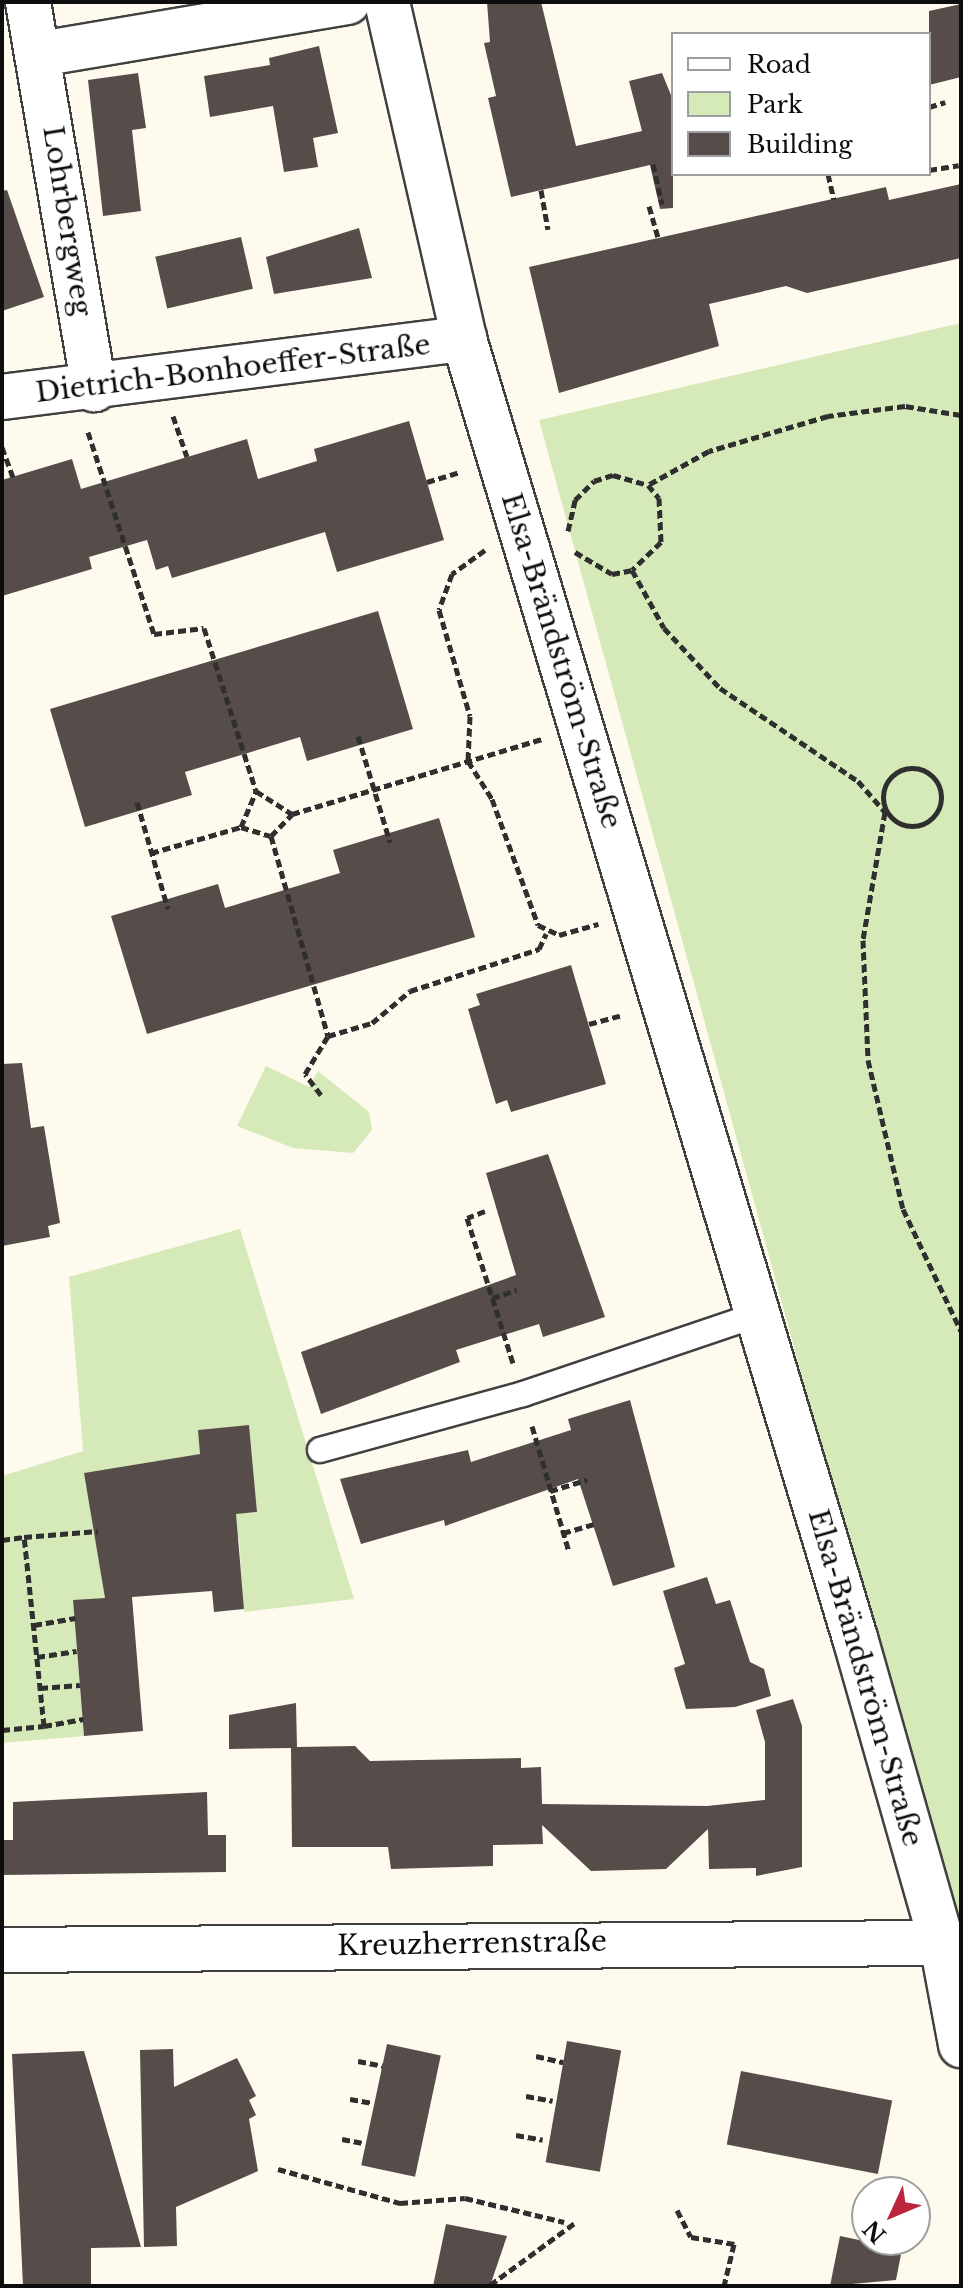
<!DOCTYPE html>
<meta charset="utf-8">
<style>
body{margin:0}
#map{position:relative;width:963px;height:2288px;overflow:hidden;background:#fffaee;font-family:"Libre Baskerville",serif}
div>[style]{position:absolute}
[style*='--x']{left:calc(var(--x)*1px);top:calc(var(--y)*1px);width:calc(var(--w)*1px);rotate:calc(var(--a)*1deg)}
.green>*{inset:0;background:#d6e9b8}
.building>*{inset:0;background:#564d4a;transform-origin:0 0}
.path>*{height:5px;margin-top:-2.5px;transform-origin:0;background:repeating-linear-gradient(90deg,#2f2f2f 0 8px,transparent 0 12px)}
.path>.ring{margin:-2.5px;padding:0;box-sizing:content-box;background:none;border:5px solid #2f2f2f;border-radius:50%}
.roads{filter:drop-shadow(2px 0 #404040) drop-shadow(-2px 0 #404040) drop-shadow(0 2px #404040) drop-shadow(0 -2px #404040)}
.lane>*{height:24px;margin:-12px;padding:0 12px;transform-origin:12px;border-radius:12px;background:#fff}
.street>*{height:44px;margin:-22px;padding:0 22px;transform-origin:22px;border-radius:22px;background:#fff}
span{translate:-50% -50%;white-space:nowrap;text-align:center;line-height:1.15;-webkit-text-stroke:8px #fff;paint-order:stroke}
.street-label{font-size:28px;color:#0d0d0d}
.frame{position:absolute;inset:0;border:4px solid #0d0d0d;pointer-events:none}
.legend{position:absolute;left:671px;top:32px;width:260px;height:144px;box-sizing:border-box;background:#fff;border:2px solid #9e9e9e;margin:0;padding:10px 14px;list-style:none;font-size:24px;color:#0d0d0d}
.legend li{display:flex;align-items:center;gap:16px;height:40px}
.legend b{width:40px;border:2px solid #9e9e9e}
.north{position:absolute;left:851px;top:2176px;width:80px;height:80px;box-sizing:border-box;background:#fff;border:2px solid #9e9e9e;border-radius:50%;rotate:226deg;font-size:22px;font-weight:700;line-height:32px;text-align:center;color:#0d0d0d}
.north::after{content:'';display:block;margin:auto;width:28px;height:36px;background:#bc263c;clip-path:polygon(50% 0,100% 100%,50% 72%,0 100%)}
</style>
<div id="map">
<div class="green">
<div style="clip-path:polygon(961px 323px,961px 1954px,539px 420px)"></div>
<div style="clip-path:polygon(266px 1066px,309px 1087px,318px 1071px,369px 1112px,372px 1130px,353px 1153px,293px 1148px,237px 1126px)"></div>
<div style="clip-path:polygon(240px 1229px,354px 1599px,244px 1612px,239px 1538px,230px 1538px,229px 1514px,257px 1512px,249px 1425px,199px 1430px,200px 1454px,85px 1473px,105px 1598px,73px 1601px,84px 1736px,2px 1743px,2px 1476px,83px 1451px,69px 1277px)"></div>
</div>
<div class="building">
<div style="clip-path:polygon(487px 2px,541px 2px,576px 146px,642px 131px,629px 81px,662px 73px,673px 100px,673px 208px,660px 209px,650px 165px,511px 197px,488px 98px,496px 96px,484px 43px,490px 42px)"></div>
<div style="clip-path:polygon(961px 4px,961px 77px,929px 85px,929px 11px)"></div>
<div style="clip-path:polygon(319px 46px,338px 133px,313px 138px,318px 167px,284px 172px,273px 106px,210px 117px,204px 76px,270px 65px,269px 58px)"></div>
<div style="clip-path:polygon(138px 73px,146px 128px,132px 130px,141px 211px,103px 216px,88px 80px)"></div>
<div style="clip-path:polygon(961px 184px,961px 258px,807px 293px,786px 286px,709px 304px,719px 346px,559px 393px,529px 267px,886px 187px,889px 200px)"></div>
<div style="clip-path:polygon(7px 190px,44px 297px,2px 311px,2px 191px)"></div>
<div style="clip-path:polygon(359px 228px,372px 278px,274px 294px,266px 257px)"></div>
<div style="left:241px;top:237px;width:53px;height:88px;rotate:77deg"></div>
<div style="clip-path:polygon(409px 421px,444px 540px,337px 572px,325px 532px,172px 578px,168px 566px,156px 570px,147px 540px,89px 557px,92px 569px,2px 596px,2px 480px,72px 459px,81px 489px,247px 439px,258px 479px,317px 461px,314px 449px)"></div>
<div style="clip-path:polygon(378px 611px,413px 729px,307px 761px,300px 737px,185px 772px,192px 795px,85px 827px,50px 709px)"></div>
<div style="clip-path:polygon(439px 818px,475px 937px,147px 1034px,111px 916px,218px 884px,225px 908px,340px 873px,333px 850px)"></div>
<div style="clip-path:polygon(571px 965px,606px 1084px,511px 1112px,507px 1100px,496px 1104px,468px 1009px,480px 1005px,476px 994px)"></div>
<div style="clip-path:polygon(22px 1063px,31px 1128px,44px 1126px,60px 1223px,48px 1226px,50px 1237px,2px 1246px,2px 1064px)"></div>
<div style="clip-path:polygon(548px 1154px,605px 1317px,543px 1337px,539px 1324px,456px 1350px,460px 1362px,321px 1414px,301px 1352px,516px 1275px,486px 1173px)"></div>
<div style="clip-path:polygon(630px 1400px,675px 1567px,613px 1586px,578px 1479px,445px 1526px,444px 1520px,361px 1544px,340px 1479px,468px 1450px,471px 1462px,571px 1430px,568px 1419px)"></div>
<div style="clip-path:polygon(249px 1425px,257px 1512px,236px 1514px,244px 1609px,214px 1612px,212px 1591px,132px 1597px,143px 1731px,84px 1736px,73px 1600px,105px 1598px,84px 1473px,200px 1454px,198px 1430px)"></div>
<div style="clip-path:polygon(707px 1577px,716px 1604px,730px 1600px,750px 1662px,764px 1669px,771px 1696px,735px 1707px,686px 1709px,674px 1668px,685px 1664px,663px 1591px)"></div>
<div style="clip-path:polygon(793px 1699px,802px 1726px,802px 1867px,756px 1876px,756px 1868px,709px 1869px,708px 1829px,666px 1869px,591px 1871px,542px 1825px,543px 1844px,493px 1845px,493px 1866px,391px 1869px,388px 1847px,292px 1847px,291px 1748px,229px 1749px,229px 1715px,296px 1703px,297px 1747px,355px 1746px,370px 1761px,521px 1758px,521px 1768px,541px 1767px,542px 1804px,707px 1806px,765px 1800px,765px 1742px,756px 1710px)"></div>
<div style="clip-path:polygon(207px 1792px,208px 1835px,226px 1835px,226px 1872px,2px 1875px,2px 1840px,13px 1840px,13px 1802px)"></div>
<div style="left:567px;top:2041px;width:55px;height:123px;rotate:10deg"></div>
<div style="left:387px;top:2044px;width:55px;height:124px;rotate:12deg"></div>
<div style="clip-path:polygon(173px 2049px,174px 2087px,237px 2058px,256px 2096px,249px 2100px,256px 2115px,249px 2119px,258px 2171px,176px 2207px,177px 2246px,144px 2247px,140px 2050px)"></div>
<div style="clip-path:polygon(84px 2051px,141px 2247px,91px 2248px,91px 2286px,23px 2286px,12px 2054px)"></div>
<div style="left:741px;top:2071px;width:154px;height:75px;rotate:11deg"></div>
<div style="clip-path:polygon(446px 2224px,507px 2236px,490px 2286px,433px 2286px)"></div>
<div style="clip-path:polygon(840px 2236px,902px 2249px,896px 2280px,830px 2286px)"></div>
</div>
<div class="path">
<div style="--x:929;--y:107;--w:17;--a:-17"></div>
<div style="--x:653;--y:164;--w:41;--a:77.3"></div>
<div style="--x:929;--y:170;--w:30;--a:-9"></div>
<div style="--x:828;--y:174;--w:26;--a:77"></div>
<div style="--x:541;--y:190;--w:40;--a:80"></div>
<div style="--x:649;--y:206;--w:32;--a:74"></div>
<div style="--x:961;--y:415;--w:57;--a:-170.9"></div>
<div style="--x:905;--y:406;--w:78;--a:172.6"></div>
<div style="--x:828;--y:416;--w:124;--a:163.6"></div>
<div style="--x:709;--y:451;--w:70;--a:150.9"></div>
<div style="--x:648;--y:485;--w:17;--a:50"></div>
<div style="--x:659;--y:498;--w:44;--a:87.4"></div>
<div style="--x:661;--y:542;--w:40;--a:136"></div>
<div style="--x:632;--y:570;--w:66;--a:61.1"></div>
<div style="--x:664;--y:628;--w:82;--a:47"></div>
<div style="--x:720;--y:688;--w:166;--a:34"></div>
<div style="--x:858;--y:781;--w:41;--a:48.9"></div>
<div style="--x:885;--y:812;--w:130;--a:99.8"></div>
<div style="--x:863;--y:940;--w:120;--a:87.6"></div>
<div style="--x:868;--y:1060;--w:153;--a:76.8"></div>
<div style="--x:903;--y:1209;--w:135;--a:64.6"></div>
<div style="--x:173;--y:416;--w:43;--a:71.1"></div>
<div style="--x:88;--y:432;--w:213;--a:71.9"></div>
<div style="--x:154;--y:634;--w:50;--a:-6.8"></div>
<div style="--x:204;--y:628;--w:171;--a:72.3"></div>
<div style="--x:2;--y:447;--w:32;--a:70"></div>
<div style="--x:427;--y:482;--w:34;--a:-17"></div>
<div style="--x:568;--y:531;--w:32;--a:-77"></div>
<div style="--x:575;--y:500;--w:27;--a:-45"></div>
<div style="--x:594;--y:481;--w:20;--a:-18"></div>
<div style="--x:613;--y:475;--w:36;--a:16"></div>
<div style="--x:485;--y:550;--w:41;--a:144"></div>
<div style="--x:452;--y:574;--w:38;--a:110"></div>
<div style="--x:439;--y:610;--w:110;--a:73.7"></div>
<div style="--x:470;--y:716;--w:45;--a:92.5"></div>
<div style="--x:468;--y:761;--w:45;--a:57.7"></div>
<div style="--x:492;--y:799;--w:134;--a:69.9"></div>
<div style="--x:538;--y:925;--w:23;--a:25"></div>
<div style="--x:559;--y:935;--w:41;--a:-15.8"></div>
<div style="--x:575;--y:552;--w:43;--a:30.7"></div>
<div style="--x:612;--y:574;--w:20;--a:-11"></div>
<div style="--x:358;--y:736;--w:111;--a:73.2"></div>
<div class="ring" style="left:883px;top:768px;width:53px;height:53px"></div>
<div style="--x:137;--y:802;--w:111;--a:73.8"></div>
<div style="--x:241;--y:827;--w:39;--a:-67"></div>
<div style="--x:256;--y:791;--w:43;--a:32.6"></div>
<div style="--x:271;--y:836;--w:208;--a:74.1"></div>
<div style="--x:328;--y:1036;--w:46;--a:-16.5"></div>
<div style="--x:372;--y:1023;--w:50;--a:-40.1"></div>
<div style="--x:410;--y:991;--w:136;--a:-18"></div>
<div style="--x:539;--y:949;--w:17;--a:-65"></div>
<div style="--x:151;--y:853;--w:94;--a:-16.1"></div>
<div style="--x:241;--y:827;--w:31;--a:17"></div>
<div style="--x:271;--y:836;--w:30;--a:-46"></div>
<div style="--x:292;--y:814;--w:261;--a:-16.7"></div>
<div style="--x:589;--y:1024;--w:35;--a:-15"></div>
<div style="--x:321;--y:1095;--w:26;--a:-127"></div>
<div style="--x:305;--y:1074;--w:44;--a:-58.8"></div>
<div style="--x:485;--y:1211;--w:19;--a:159"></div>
<div style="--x:467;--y:1218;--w:152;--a:72.4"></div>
<div style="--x:492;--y:1298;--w:26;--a:-18"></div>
<div style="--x:532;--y:1426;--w:131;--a:73.6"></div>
<div style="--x:550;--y:1491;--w:39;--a:-17"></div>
<div style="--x:563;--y:1533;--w:33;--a:-16"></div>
<div style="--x:2;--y:1540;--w:22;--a:-8"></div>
<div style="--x:34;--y:1625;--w:42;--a:-9.7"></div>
<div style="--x:37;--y:1657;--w:40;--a:-8.5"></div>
<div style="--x:40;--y:1688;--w:40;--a:-4.3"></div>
<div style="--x:44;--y:1726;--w:40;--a:-10"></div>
<div style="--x:2;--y:1730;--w:42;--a:-5.4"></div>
<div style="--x:44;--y:1726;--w:190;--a:-96"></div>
<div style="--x:24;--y:1537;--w:74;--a:-4.6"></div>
<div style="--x:536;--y:2056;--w:28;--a:13"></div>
<div style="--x:358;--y:2061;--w:25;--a:11"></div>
<div style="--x:526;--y:2096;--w:27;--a:10"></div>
<div style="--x:350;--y:2099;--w:23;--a:10"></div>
<div style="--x:516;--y:2135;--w:27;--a:10"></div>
<div style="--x:342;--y:2139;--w:20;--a:11"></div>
<div style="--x:278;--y:2169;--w:127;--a:15.6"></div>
<div style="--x:400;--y:2203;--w:65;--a:-4.4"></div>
<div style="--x:465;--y:2198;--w:102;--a:13.6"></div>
<div style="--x:677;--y:2210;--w:30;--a:63"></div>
<div style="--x:691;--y:2237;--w:44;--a:9.2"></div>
<div style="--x:734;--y:2244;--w:43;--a:103.4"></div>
<div style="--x:490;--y:2285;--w:107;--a:-36.2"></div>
</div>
<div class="roads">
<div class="lane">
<div style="--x:320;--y:1450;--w:211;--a:-15.4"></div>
<div style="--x:523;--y:1394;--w:249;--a:-18.7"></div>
</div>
<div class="street">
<div style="--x:28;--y:2;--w:393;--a:80.3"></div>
<div style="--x:387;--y:2;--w:346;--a:77.1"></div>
<div style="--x:464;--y:339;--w:1357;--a:73.25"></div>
<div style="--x:855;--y:1638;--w:317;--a:74.1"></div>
<div style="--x:942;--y:1943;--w:104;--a:79.4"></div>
<div style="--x:40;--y:54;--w:312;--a:-9.6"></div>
<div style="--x:2;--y:397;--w:466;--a:-7.2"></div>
<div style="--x:2;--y:1950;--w:940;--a:-0.43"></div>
</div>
</div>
<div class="street-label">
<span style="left:67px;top:221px;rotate:81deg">Lohrbergweg</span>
<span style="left:233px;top:369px;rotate:-7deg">Dietrich-Bonhoeffer-Straße</span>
<span style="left:561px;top:661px;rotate:73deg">Elsa-Brändström-Straße</span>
<span style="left:865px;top:1678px;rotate:74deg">Elsa-Brändström-Straße</span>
<span style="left:472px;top:1944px;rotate:-1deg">Kreuzherrenstraße</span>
</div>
<div class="frame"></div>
<ul class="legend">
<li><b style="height:10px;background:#fff"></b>Road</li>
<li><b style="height:22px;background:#d6e9b8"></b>Park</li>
<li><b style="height:22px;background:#564d4a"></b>Building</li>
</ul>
<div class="north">N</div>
</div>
